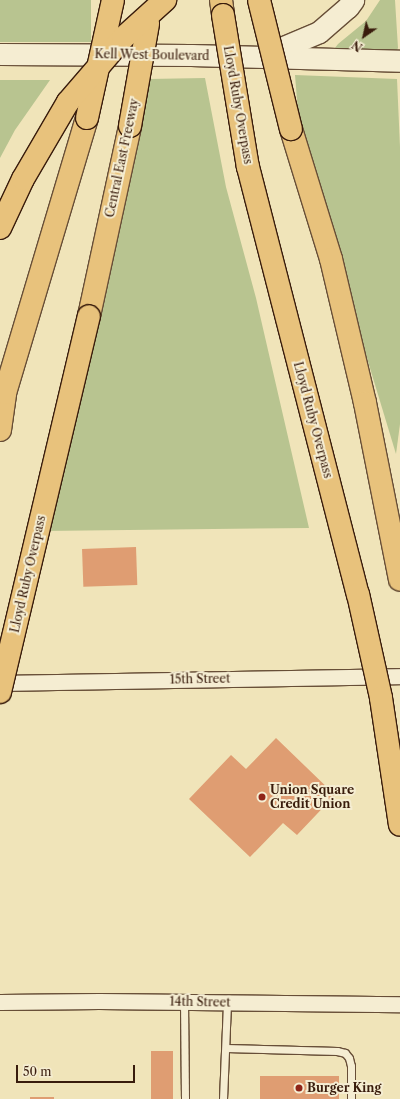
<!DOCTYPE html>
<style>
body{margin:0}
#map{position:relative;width:400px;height:1099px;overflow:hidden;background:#f0e4b9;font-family:"Libre Caslon Text",serif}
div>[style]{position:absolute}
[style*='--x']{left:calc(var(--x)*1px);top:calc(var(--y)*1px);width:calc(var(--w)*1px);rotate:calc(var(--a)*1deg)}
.green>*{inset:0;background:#b8c490;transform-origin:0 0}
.building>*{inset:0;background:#df9d72;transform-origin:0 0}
.roads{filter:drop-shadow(1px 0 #674e37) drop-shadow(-1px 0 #674e37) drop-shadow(0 1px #674e37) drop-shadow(0 -1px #674e37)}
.lane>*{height:7px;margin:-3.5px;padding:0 3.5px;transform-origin:3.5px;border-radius:3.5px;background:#f5edd2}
.street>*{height:15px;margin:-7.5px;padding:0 7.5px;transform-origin:7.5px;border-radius:7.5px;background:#f5edd2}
.secondary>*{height:21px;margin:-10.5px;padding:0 10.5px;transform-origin:10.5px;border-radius:10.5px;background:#f5edd2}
.highway>*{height:22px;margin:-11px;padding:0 11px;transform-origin:11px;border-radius:11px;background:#e8c27c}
.bridges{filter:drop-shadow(1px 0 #391c0c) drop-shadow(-1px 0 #391c0c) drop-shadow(0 1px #391c0c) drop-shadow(0 -1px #391c0c)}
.highway-bridge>*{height:22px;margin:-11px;padding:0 11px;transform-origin:11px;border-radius:11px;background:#e8c27c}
.dots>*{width:11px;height:11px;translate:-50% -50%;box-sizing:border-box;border:2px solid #f5edd2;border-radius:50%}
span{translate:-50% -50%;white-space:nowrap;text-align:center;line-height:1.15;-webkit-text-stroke:4px #f5edd2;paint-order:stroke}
.street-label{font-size:12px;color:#391c0c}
.poi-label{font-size:12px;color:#391c0c;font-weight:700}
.left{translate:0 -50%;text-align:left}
.north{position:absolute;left:344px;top:16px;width:40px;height:40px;-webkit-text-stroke:3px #f5edd2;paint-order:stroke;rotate:214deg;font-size:11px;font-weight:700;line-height:16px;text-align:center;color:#391c0c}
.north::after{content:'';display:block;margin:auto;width:14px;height:18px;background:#391c0c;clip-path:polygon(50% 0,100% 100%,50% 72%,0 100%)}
.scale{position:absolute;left:16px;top:1065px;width:119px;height:18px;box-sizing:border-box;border:2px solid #391c0c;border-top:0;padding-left:5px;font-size:12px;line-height:14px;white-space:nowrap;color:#391c0c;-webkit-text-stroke:3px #f5edd2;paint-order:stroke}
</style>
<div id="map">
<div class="green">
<div style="left:0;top:0;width:91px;height:42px"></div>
<div style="clip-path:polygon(380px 0,395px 0,398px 48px,396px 52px,336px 51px,335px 48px,338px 44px,366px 21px)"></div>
<div style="clip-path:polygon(295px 75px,397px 79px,400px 147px,400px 424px,396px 454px,300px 137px)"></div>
<div style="clip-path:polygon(205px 78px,226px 187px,256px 298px,309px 528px,43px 531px,148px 79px)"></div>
<div style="clip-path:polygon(0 80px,50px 80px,15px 130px,0 158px)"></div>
</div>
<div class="building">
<div style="left:136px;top:547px;width:38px;height:54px;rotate:88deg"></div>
<div style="clip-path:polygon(276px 738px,335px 795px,297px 835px,283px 823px,250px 857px,189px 799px,231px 755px,246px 769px)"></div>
<div style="left:151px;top:1051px;width:22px;height:48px"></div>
<div style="left:260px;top:1076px;width:79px;height:23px"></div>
<div style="left:30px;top:1097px;width:24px;height:2px"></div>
</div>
<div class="roads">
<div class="lane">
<div style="--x:184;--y:1002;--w:97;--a:89.4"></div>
<div style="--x:226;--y:1048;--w:111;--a:1.5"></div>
<div style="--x:337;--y:1051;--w:8;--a:14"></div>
<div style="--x:345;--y:1053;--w:6;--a:51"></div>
<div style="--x:349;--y:1058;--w:8;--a:76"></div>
<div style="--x:351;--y:1066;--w:33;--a:90"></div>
<div style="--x:223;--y:1099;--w:96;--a:-87.6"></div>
</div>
<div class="street">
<div style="--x:0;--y:683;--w:400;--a:-1"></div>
<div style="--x:0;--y:1002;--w:99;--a:-0.6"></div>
<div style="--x:99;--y:1001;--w:301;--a:0.6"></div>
</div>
<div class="secondary">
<div style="--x:0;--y:54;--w:191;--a:0.3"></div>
<div style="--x:191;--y:55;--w:209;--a:1.6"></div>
<div style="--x:267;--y:54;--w:56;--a:-22.9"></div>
<div style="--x:319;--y:32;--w:38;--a:-41"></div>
<div style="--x:348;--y:7;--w:9;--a:-54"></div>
</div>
<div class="highway">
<div style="--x:221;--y:0;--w:15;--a:82"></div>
<div style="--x:291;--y:129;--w:136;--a:72.9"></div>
<div style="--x:331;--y:259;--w:148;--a:76.7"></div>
<div style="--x:365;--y:403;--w:180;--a:78.8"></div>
<div style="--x:89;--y:316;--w:194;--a:-77.8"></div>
<div style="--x:0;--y:430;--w:37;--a:-82"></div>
<div style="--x:5;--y:393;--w:287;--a:-73.4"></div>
</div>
</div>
<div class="bridges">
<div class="highway-bridge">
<div style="--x:259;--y:0;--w:133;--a:76.1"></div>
<div style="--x:223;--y:15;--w:154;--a:80.7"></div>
<div style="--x:248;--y:167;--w:441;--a:75.6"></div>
<div style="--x:358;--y:594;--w:107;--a:77.5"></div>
<div style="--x:381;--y:698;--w:128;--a:81.5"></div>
<div style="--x:87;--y:118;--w:121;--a:-77.6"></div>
<div style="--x:130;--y:126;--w:104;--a:-80"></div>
<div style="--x:0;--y:228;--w:54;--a:-64.9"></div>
<div style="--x:23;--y:179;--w:89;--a:-59.7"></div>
<div style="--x:68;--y:102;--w:84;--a:-49.3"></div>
<div style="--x:123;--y:38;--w:57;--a:-42.1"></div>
<div style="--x:0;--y:692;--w:386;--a:-76.7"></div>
</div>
</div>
<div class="dots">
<div style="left:262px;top:797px;background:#8f2418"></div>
<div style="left:299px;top:1088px;background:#8f2418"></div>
</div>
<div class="street-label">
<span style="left:152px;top:55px;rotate:1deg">Kell West Boulevard</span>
<span style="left:238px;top:105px;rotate:80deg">Lloyd Ruby Overpass</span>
<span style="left:122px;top:158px;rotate:-78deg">Central East Freeway</span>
<span style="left:313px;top:420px;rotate:75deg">Lloyd Ruby Overpass</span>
<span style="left:28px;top:574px;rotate:-77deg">Lloyd Ruby Overpass</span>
<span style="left:200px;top:679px;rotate:-1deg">15th Street</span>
<span style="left:200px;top:1002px;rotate:1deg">14th Street</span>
</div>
<div class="poi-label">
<span class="left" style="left:270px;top:797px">Union Square<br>Credit Union</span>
<span class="left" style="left:307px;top:1088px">Burger King</span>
</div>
<div class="north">N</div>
<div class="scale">50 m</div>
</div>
